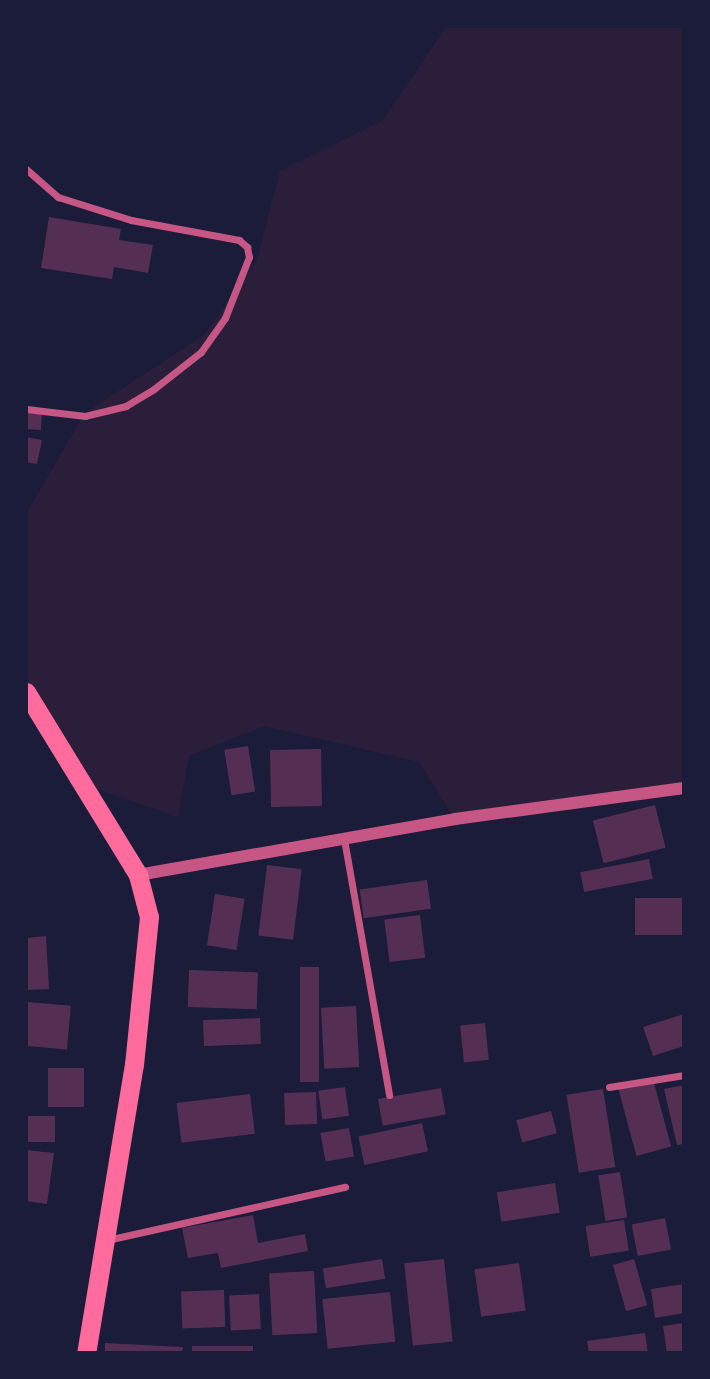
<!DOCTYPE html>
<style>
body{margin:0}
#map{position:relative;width:710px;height:1379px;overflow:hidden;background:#1b1b3a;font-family:Spectral,serif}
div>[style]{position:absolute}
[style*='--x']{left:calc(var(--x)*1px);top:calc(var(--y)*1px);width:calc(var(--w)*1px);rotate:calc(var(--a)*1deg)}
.green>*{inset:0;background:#2a1e3b}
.building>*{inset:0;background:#542f53;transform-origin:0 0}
.minor>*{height:7px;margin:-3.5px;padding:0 3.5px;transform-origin:3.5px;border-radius:3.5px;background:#c65784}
.tertiary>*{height:12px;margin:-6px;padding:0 6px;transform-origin:6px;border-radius:6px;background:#c65784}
.trunk>*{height:19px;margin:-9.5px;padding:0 9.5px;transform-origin:9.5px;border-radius:9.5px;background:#ff6b9d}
span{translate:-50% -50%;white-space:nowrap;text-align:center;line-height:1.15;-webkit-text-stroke:5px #1b1b3a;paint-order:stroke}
.frame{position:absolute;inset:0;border:28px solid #1b1b3a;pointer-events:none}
</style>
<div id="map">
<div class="green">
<div style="clip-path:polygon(447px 26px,684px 26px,684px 788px,455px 819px,419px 762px,264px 726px,189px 756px,178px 817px,69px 779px,26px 710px,26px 514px,85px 413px,204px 335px,257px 260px,280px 171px,382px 121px)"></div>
</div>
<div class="building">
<div style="clip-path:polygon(49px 217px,121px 229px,119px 240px,153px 245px,148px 273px,114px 267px,112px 279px,41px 268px)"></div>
<div style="left:26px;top:413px;width:16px;height:16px;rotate:4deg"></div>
<div style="clip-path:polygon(26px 437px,42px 440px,37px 464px,26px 462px)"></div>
<div style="left:248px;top:746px;width:46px;height:24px;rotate:81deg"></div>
<div style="left:321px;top:749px;width:57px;height:51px;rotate:89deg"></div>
<div style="left:655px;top:805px;width:44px;height:64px;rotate:76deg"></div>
<div style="left:649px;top:859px;width:20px;height:70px;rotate:79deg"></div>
<div style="left:267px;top:865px;width:35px;height:71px;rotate:7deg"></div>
<div style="left:427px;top:880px;width:29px;height:68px;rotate:82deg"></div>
<div style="left:215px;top:894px;width:30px;height:52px;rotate:9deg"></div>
<div style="left:684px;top:898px;width:37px;height:49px;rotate:90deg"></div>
<div style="left:420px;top:915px;width:43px;height:36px;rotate:83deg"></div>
<div style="clip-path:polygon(46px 936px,49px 989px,26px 990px,26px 938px)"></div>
<div style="left:300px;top:967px;width:19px;height:115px"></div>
<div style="left:189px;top:970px;width:69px;height:37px;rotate:2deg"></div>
<div style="left:28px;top:1002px;width:43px;height:44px;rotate:5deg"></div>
<div style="left:356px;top:1006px;width:61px;height:35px;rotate:87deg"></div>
<div style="clip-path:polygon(684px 1014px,684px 1046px,653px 1056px,643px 1027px)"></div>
<div style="left:260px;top:1018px;width:26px;height:57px;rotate:88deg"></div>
<div style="left:485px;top:1023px;width:37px;height:25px;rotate:84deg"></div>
<div style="left:48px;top:1068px;width:36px;height:39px"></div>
<div style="left:653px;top:1079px;width:70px;height:36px;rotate:75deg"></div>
<div style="clip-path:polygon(684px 1085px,684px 1144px,677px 1145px,664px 1089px)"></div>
<div style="left:345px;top:1087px;width:29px;height:27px;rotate:82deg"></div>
<div style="left:441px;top:1088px;width:27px;height:64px;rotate:80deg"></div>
<div style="left:603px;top:1089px;width:79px;height:37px;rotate:81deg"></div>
<div style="left:316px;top:1092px;width:32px;height:32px;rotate:88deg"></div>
<div style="left:250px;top:1094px;width:40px;height:74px;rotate:83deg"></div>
<div style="left:551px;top:1111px;width:23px;height:36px;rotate:75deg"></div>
<div style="left:55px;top:1116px;width:26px;height:29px;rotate:90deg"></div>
<div style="left:422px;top:1123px;width:29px;height:65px;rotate:78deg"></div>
<div style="left:349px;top:1128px;width:29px;height:29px;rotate:80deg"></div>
<div style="clip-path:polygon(26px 1150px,54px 1153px,47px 1204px,26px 1201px)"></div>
<div style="left:620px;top:1172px;width:46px;height:22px;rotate:81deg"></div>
<div style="left:555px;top:1183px;width:30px;height:59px;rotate:81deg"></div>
<div style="clip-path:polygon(253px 1215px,258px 1243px,305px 1234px,308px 1251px,221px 1268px,218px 1253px,188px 1258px,182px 1228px)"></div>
<div style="left:665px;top:1218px;width:32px;height:34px;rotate:79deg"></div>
<div style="left:624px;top:1220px;width:31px;height:39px;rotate:81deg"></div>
<div style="left:382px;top:1259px;width:20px;height:60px;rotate:81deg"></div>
<div style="left:444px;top:1259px;width:83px;height:40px;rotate:84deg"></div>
<div style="left:634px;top:1259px;width:48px;height:22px;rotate:74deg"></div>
<div style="left:519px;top:1263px;width:48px;height:45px;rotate:82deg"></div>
<div style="left:314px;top:1271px;width:62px;height:45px;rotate:87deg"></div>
<div style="clip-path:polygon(684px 1284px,684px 1313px,655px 1318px,651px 1289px)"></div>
<div style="left:224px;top:1290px;width:37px;height:43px;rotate:88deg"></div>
<div style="left:390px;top:1292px;width:50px;height:68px;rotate:84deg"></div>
<div style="left:259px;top:1294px;width:35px;height:30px;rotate:87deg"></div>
<div style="clip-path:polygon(684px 1323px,684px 1353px,667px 1353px,663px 1326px)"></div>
<div style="clip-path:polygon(645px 1333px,648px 1353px,589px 1353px,587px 1341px)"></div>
<div style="clip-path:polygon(105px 1343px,183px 1347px,182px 1353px,105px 1353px)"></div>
<div style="left:192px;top:1346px;width:61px;height:7px"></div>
</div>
<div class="minor">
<div style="--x:26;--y:169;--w:43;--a:41.2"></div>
<div style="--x:58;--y:197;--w:77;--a:17.5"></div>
<div style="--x:131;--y:220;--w:110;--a:10.5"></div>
<div style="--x:239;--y:240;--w:11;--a:41"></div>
<div style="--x:247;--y:247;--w:10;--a:79"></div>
<div style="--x:249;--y:257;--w:66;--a:111.5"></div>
<div style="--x:225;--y:318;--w:42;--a:125.2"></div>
<div style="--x:201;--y:352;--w:60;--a:141.8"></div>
<div style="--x:154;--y:389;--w:33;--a:149"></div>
<div style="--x:126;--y:406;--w:42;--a:166.3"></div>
<div style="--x:85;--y:416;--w:59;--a:-173.2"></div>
<div style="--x:344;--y:839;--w:260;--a:80"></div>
<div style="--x:609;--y:1087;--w:76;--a:-9.1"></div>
<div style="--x:107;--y:1240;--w:244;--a:-12.6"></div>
</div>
<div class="tertiary">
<div style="--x:138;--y:875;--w:322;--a:-10"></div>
<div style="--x:455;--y:819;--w:231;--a:-7.7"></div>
</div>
<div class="trunk">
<div style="--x:26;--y:692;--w:215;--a:58.5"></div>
<div style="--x:138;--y:875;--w:43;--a:75.3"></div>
<div style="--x:149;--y:917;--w:148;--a:95.8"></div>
<div style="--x:134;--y:1064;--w:293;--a:99.4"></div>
</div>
<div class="frame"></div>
</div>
